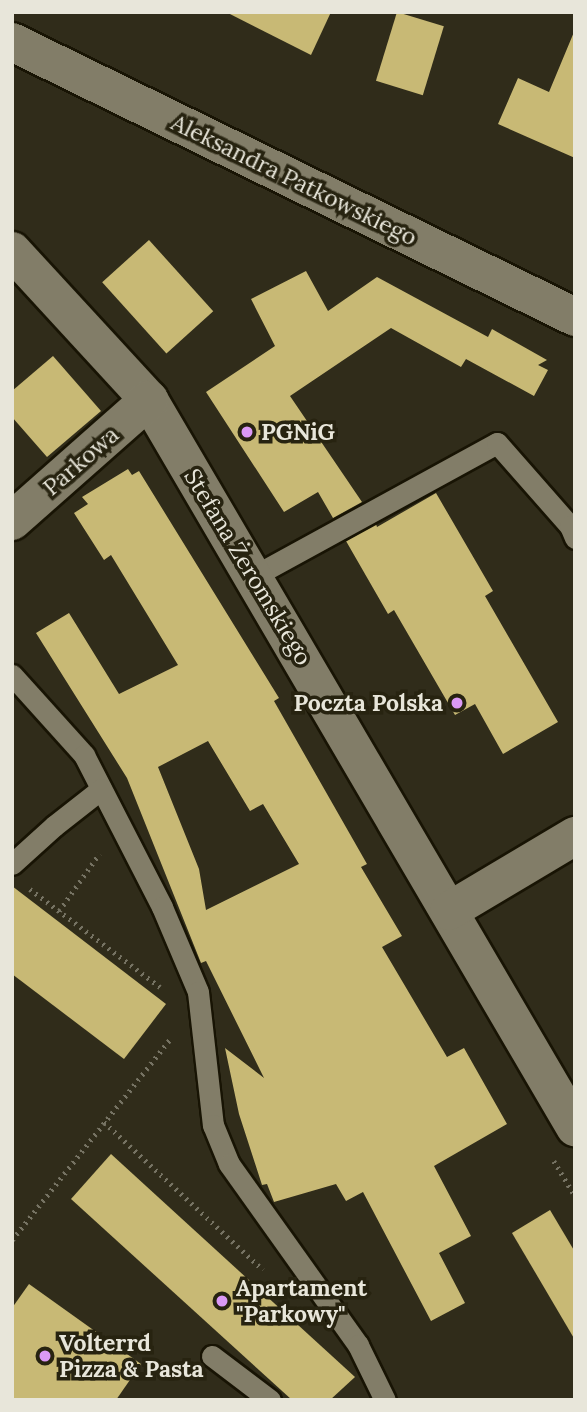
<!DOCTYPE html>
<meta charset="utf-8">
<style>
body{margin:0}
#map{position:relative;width:587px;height:1412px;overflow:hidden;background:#302c1a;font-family:Lora,serif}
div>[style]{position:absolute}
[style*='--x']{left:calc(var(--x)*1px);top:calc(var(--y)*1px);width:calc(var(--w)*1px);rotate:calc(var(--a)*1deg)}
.building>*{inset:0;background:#c8b975;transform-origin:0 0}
.path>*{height:4.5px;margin-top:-2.25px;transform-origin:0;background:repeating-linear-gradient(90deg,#767363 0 2px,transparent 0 7px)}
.roads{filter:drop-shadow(2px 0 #181404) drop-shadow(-2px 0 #181404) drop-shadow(0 2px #181404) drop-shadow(0 -2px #181404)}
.lane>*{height:21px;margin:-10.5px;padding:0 10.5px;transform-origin:10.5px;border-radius:10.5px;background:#827d68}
.street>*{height:38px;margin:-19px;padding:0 19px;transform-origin:19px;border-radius:19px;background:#827d68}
.dots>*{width:19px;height:19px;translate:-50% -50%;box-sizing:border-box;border:4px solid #272310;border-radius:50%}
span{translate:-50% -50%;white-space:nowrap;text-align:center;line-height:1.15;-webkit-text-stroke:7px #272310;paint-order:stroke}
.street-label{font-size:23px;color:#e8e6da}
.poi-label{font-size:23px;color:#e8e6da;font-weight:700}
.left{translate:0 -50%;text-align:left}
.right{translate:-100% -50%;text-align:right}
.frame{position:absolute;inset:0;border:14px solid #e8e6da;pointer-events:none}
</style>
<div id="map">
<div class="building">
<div style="clip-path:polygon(226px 12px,331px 12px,311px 55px)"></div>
<div style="left:397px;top:12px;width:49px;height:72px;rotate:17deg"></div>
<div style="clip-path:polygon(574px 32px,575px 32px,575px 158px,498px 124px,518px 78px,549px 92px)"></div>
<div style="left:149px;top:240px;width:96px;height:63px;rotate:48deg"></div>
<div style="clip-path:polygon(306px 271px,328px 311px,377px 277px,488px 337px,492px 329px,547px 360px,538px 365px,548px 370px,534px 396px,466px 359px,461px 367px,391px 328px,290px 396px,362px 502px,333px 518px,318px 492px,284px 512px,206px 392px,275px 346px,251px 299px)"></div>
<div style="clip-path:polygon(53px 356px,101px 411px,47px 457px,12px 417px,12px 391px)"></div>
<div style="clip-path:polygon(evenodd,128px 469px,132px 475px,139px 471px,279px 698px,274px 701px,367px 864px,361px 867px,402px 936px,382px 947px,447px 1057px,464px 1048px,507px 1124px,434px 1166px,471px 1236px,439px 1253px,465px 1303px,431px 1321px,363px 1192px,346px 1201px,336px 1184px,274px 1202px,267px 1184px,262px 1185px,239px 1114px,225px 1048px,264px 1078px,206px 961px,201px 963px,127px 778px,36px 633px,69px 613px,119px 694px,178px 665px,111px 555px,104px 560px,74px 513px,88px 504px,82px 497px,128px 469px,208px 741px,250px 811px,263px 804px,299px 864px,206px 910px,199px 869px,158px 767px,208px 741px)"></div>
<div style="clip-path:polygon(436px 493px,493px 591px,485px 596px,558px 722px,503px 754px,475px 704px,455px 715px,394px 610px,388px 614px,346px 541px,376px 524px,377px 527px)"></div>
<div style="clip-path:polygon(12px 886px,166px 1004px,124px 1059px,12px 974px)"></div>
<div style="clip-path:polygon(111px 1154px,355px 1377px,330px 1400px,292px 1400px,71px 1199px)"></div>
<div style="clip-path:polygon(550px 1210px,575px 1252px,575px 1340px,512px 1233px)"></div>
<div style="clip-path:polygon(29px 1284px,141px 1364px,116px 1400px,12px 1400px,12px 1308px)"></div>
</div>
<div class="path">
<div style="--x:30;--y:889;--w:163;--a:37"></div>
<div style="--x:59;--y:911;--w:70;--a:-54.9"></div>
<div style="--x:104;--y:1122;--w:217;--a:42.9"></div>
<div style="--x:554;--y:1161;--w:41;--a:59"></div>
<div style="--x:12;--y:1240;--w:258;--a:-51.8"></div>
</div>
<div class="roads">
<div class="lane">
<div style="--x:254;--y:576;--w:277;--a:-28.7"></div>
<div style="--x:497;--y:443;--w:111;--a:48.7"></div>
<div style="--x:570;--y:526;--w:13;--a:67"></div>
<div style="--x:12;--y:675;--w:108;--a:48"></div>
<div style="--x:84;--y:755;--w:171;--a:62.8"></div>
<div style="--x:162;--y:907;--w:92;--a:67"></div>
<div style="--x:198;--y:992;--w:134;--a:83.6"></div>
<div style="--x:213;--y:1125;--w:42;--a:67.7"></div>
<div style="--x:229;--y:1164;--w:222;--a:54.5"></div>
<div style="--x:358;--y:1345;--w:61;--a:63.9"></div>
<div style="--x:12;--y:864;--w:57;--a:-42.1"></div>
<div style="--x:54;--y:826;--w:60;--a:-38.2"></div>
<div style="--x:212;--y:1356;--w:73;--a:37.2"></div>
</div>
<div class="street">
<div style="--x:12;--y:42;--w:627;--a:26.03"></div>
<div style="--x:12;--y:251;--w:202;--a:47.4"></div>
<div style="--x:149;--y:400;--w:843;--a:59.63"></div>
<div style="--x:12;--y:521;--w:183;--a:-41.5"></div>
<div style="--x:449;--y:911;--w:147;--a:-30.8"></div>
</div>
</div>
<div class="dots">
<div style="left:247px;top:432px;background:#db99f5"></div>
<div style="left:457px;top:703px;background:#db99f5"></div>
<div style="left:222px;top:1301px;background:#db99f5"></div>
<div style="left:45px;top:1356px;background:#db99f5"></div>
</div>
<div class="street-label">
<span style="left:294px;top:180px;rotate:26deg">Aleksandra Patkowskiego</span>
<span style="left:81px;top:461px;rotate:-41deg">Parkowa</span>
<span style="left:248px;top:567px;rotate:59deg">Stefana Żeromskiego</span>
</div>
<div class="poi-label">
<span class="left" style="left:261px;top:432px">PGNiG</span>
<span class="right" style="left:443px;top:703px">Poczta Polska</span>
<span class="left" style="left:236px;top:1301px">Apartament<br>"Parkowy"</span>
<span class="left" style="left:59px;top:1356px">Volterrd<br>Pizza &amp; Pasta</span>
</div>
<div class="frame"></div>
</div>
